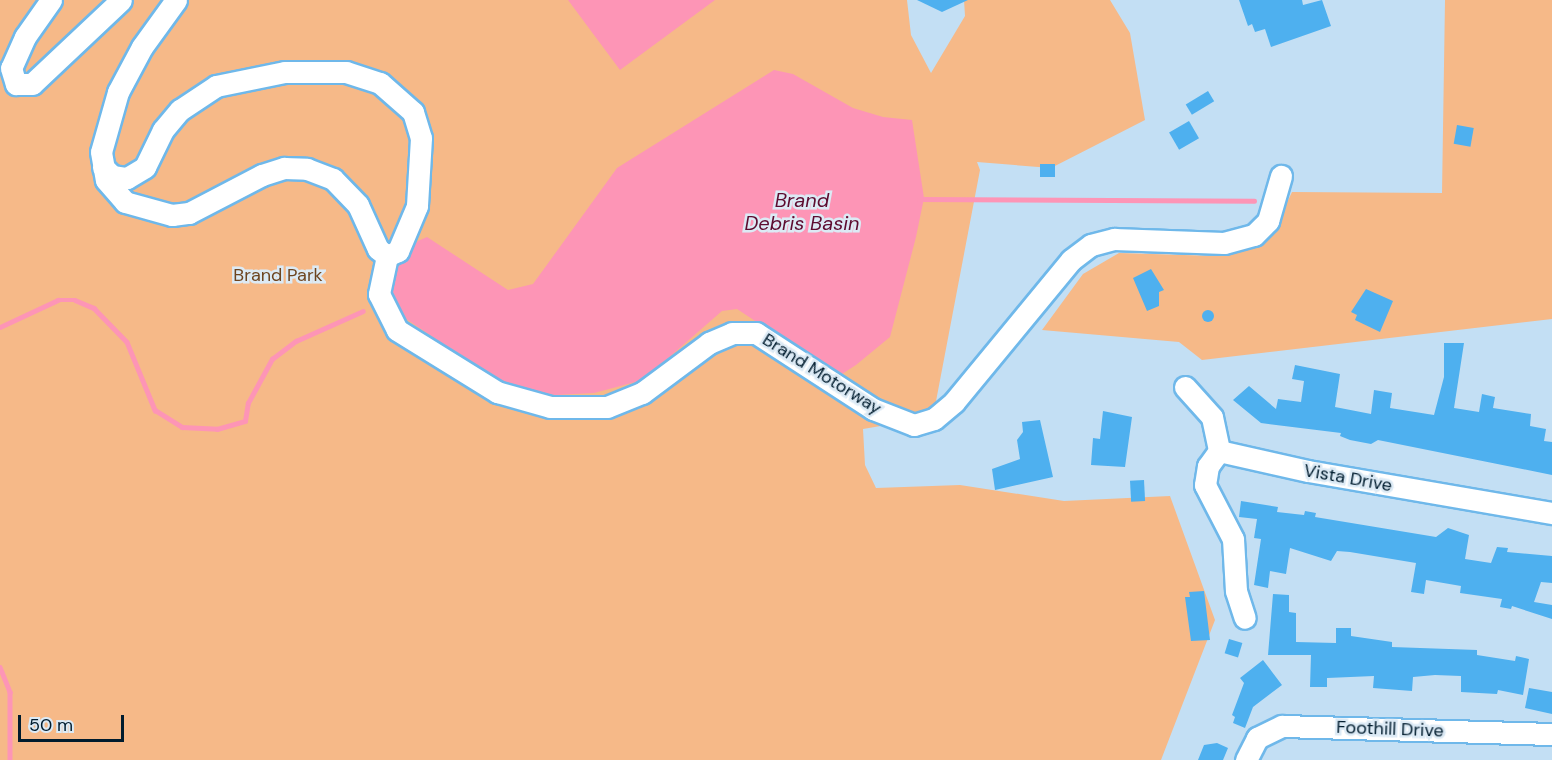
<!DOCTYPE html>
<style>
body{margin:0}
#map{position:relative;width:1552px;height:760px;overflow:hidden;background:#c3dff4;font-family:"DM Sans",sans-serif}
div>[style]{position:absolute}
[style*='--x']{left:calc(var(--x)*1px);top:calc(var(--y)*1px);width:calc(var(--w)*1px);rotate:calc(var(--a)*1deg)}
.green>*{inset:0;background:#f6b988}
.water>*{inset:0;background:#fd95b6}
.stream>*{height:4.5px;margin:-2.25px;padding:0 2.25px;transform-origin:2.25px;border-radius:2.25px;background:#fd95b6}
.building>*{inset:0;background:#4eb0ef;transform-origin:0 0}
.round{border-radius:50%}
.roads{filter:drop-shadow(2px 0 #6fb8ea) drop-shadow(-2px 0 #6fb8ea) drop-shadow(0 2px #6fb8ea) drop-shadow(0 -2px #6fb8ea)}
.minor>*{height:21px;margin:-10.5px;padding:0 10.5px;transform-origin:10.5px;border-radius:10.5px;background:#fff}
span{translate:-50% -50%;white-space:nowrap;text-align:center;line-height:1.15;-webkit-text-stroke:5px #dceaf5;paint-order:stroke}
.park-label{font-size:18px;color:#6d441f}
.street-label{font-size:18px;color:#001c2e}
.water-label{font-size:20px;color:#5d0c30;font-style:italic}
.scale{position:absolute;left:18px;top:715px;width:106px;height:27px;box-sizing:border-box;border:3px solid #001c2e;border-top:0;padding-left:8px;font-size:18px;line-height:21px;white-space:nowrap;color:#001c2e;-webkit-text-stroke:4px #dceaf5;paint-order:stroke}
</style>
<div id="map">
<div class="green">
<div style="clip-path:polygon(0 0,907px 0,911px 35px,931px 73px,965px 16px,964px 0,1110px 0,1130px 33px,1145px 120px,1051px 168px,977px 162px,980px 170px,933px 417px,863px 429px,865px 465px,876px 488px,960px 485px,1064px 501px,1170px 496px,1215px 620px,1161px 760px,0 760px)"></div>
<div style="clip-path:polygon(1445px 0,1552px 0,1552px 319px,1202px 360px,1179px 342px,1042px 330px,1083px 274px,1119px 253px,1216px 256px,1271px 236px,1292px 192px,1442px 193px)"></div>
</div>
<div class="water">
<div style="clip-path:polygon(568px 0,715px 0,620px 70px)"></div>
<div style="clip-path:polygon(774px 70px,793px 74px,853px 108px,883px 117px,912px 120px,924px 198px,916px 237px,890px 337px,856px 365px,839px 376px,737px 309px,722px 311px,643px 380px,594px 393px,555px 395px,527px 391px,490px 376px,402px 316px,391px 299px,392px 279px,402px 257px,418px 241px,427px 237px,508px 290px,533px 284px,617px 168px)"></div>
</div>
<div class="stream">
<div style="--x:919;--y:199;--w:335;--a:0.3"></div>
<div style="--x:0;--y:327;--w:64;--a:-25"></div>
<div style="--x:58;--y:300;--w:17;--a:0"></div>
<div style="--x:75;--y:300;--w:21;--a:23"></div>
<div style="--x:94;--y:308;--w:47;--a:45.9"></div>
<div style="--x:127;--y:342;--w:74;--a:67.6"></div>
<div style="--x:155;--y:410;--w:32;--a:32"></div>
<div style="--x:182;--y:427;--w:35;--a:3"></div>
<div style="--x:217;--y:429;--w:29;--a:-16"></div>
<div style="--x:245;--y:421;--w:18;--a:-81"></div>
<div style="--x:248;--y:403;--w:50;--a:-61.4"></div>
<div style="--x:272;--y:359;--w:30;--a:-37"></div>
<div style="--x:296;--y:341;--w:73;--a:-24.1"></div>
<div style="--x:0;--y:667;--w:27;--a:68"></div>
<div style="--x:10;--y:692;--w:68;--a:90"></div>
</div>
<div class="building">
<div style="clip-path:polygon(917px 0,968px 0,942px 12px)"></div>
<div style="clip-path:polygon(1239px 0,1302px 0,1303px 5px,1322px 0,1331px 26px,1271px 47px,1265px 29px,1255px 32px,1252px 24px,1248px 26px)"></div>
<div style="left:1208px;top:91px;width:12px;height:26px;rotate:59deg"></div>
<div style="left:1189px;top:121px;width:20px;height:23px;rotate:60deg"></div>
<div style="left:1457px;top:125px;width:17px;height:19px;rotate:10deg"></div>
<div style="left:1055px;top:164px;width:13px;height:15px;rotate:90deg"></div>
<div style="clip-path:polygon(1151px 269px,1164px 290px,1159px 292px,1159px 306px,1147px 311px,1133px 278px)"></div>
<div style="clip-path:polygon(1366px 289px,1393px 301px,1380px 332px,1355px 320px,1357px 315px,1351px 312px)"></div>
<div class="round" style="left:1202px;top:310px;width:12px;height:12px"></div>
<div style="clip-path:polygon(1444px 343px,1464px 343px,1454px 408px,1479px 412px,1482px 394px,1495px 397px,1493px 408px,1531px 414px,1530px 426px,1546px 429px,1544px 441px,1552px 442px,1552px 475px,1378px 440px,1371px 444px,1350px 440px,1340px 436px,1341px 433px,1261px 423px,1233px 400px,1249px 386px,1276px 409px,1278px 399px,1301px 402px,1304px 381px,1292px 379px,1295px 365px,1340px 374px,1335px 407px,1371px 414px,1374px 390px,1392px 393px,1390px 408px,1434px 415px,1444px 377px)"></div>
<div style="clip-path:polygon(1103px 411px,1132px 417px,1125px 467px,1091px 465px,1093px 438px,1100px 439px)"></div>
<div style="clip-path:polygon(1040px 420px,1053px 477px,995px 490px,992px 469px,1020px 459px,1017px 440px,1023px 432px,1022px 422px)"></div>
<div style="left:1144px;top:480px;width:21px;height:14px;rotate:87deg"></div>
<div style="clip-path:polygon(1241px 501px,1278px 507px,1277px 512px,1304px 515px,1305px 511px,1316px 513px,1315px 517px,1436px 537px,1448px 528px,1469px 535px,1465px 559px,1491px 563px,1497px 547px,1508px 548px,1507px 552px,1552px 556px,1552px 583px,1541px 582px,1534px 602px,1552px 605px,1552px 619px,1512px 606px,1511px 609px,1500px 607px,1502px 599px,1460px 593px,1461px 586px,1426px 580px,1424px 594px,1411px 592px,1416px 563px,1350px 552px,1337px 551px,1331px 561px,1290px 548px,1286px 574px,1270px 571px,1268px 588px,1254px 585px,1261px 539px,1254px 538px,1257px 519px,1239px 517px)"></div>
<div style="clip-path:polygon(1204px 591px,1210px 640px,1191px 641px,1185px 597px,1190px 597px,1189px 592px)"></div>
<div style="clip-path:polygon(1273px 594px,1289px 595px,1289px 612px,1296px 613px,1296px 642px,1336px 643px,1336px 628px,1351px 628px,1351px 636px,1392px 642px,1392px 647px,1477px 650px,1477px 655px,1515px 661px,1516px 656px,1529px 659px,1523px 695px,1498px 690px,1497px 694px,1461px 692px,1461px 676px,1435px 675px,1413px 677px,1412px 691px,1373px 688px,1374px 676px,1327px 678px,1327px 687px,1310px 687px,1311px 655px,1268px 655px)"></div>
<div style="left:1229px;top:639px;width:14px;height:15px;rotate:17deg"></div>
<div style="clip-path:polygon(1263px 660px,1282px 685px,1253px 707px,1245px 728px,1233px 723px,1235px 717px,1232px 715px,1244px 683px,1240px 678px)"></div>
<div style="clip-path:polygon(1529px 688px,1552px 692px,1552px 714px,1525px 708px)"></div>
<div style="clip-path:polygon(1217px 743px,1228px 748px,1223px 760px,1198px 760px,1204px 745px)"></div>
</div>
<div class="roads">
<div class="minor">
<div style="--x:51;--y:0;--w:45;--a:125.1"></div>
<div style="--x:25;--y:37;--w:34;--a:114"></div>
<div style="--x:11;--y:68;--w:17;--a:73"></div>
<div style="--x:16;--y:84;--w:16;--a:0"></div>
<div style="--x:32;--y:84;--w:122;--a:-43.3"></div>
<div style="--x:176;--y:0;--w:58;--a:125.9"></div>
<div style="--x:142;--y:47;--w:51;--a:118.1"></div>
<div style="--x:118;--y:92;--w:62;--a:105.8"></div>
<div style="--x:101;--y:152;--w:28;--a:80"></div>
<div style="--x:106;--y:180;--w:29;--a:49"></div>
<div style="--x:125;--y:202;--w:49;--a:15.5"></div>
<div style="--x:172;--y:215;--w:17;--a:-7"></div>
<div style="--x:189;--y:213;--w:82;--a:-27.5"></div>
<div style="--x:262;--y:175;--w:23;--a:-18"></div>
<div style="--x:284;--y:168;--w:23;--a:2"></div>
<div style="--x:307;--y:169;--w:28;--a:21"></div>
<div style="--x:333;--y:179;--w:36;--a:46"></div>
<div style="--x:358;--y:205;--w:48;--a:65.6"></div>
<div style="--x:378;--y:249;--w:11;--a:38"></div>
<div style="--x:103;--y:167;--w:13;--a:45"></div>
<div style="--x:112;--y:176;--w:15;--a:8"></div>
<div style="--x:127;--y:178;--w:21;--a:-31"></div>
<div style="--x:145;--y:167;--w:41;--a:-64.1"></div>
<div style="--x:163;--y:130;--w:26;--a:-50"></div>
<div style="--x:180;--y:110;--w:43;--a:-33.7"></div>
<div style="--x:216;--y:86;--w:70;--a:-11.5"></div>
<div style="--x:285;--y:72;--w:61;--a:0"></div>
<div style="--x:346;--y:72;--w:36;--a:18"></div>
<div style="--x:380;--y:83;--w:44;--a:41.3"></div>
<div style="--x:413;--y:112;--w:27;--a:73"></div>
<div style="--x:421;--y:138;--w:68;--a:93.4"></div>
<div style="--x:417;--y:206;--w:49;--a:112.9"></div>
<div style="--x:398;--y:251;--w:12;--a:156"></div>
<div style="--x:387;--y:256;--w:39;--a:102"></div>
<div style="--x:379;--y:294;--w:40;--a:63.4"></div>
<div style="--x:397;--y:330;--w:118;--a:31.8"></div>
<div style="--x:497;--y:392;--w:55;--a:15.8"></div>
<div style="--x:550;--y:407;--w:57;--a:0"></div>
<div style="--x:607;--y:407;--w:38;--a:-22"></div>
<div style="--x:642;--y:393;--w:84;--a:-36.7"></div>
<div style="--x:709;--y:343;--w:25;--a:-23"></div>
<div style="--x:732;--y:333;--w:24;--a:0"></div>
<div style="--x:756;--y:333;--w:140;--a:33"></div>
<div style="--x:873;--y:409;--w:44;--a:21.3"></div>
<div style="--x:914;--y:425;--w:21;--a:-17"></div>
<div style="--x:934;--y:419;--w:26;--a:-40"></div>
<div style="--x:954;--y:402;--w:184;--a:-50.5"></div>
<div style="--x:1071;--y:260;--w:25;--a:-37"></div>
<div style="--x:1091;--y:245;--w:24;--a:-15"></div>
<div style="--x:1114;--y:239;--w:110;--a:2.1"></div>
<div style="--x:1224;--y:243;--w:31;--a:-15"></div>
<div style="--x:1254;--y:235;--w:20;--a:-45"></div>
<div style="--x:1268;--y:221;--w:47;--a:-73.9"></div>
<div style="--x:1185;--y:387;--w:40;--a:48"></div>
<div style="--x:1212;--y:417;--w:35;--a:78"></div>
<div style="--x:1219;--y:451;--w:91;--a:12.7"></div>
<div style="--x:1308;--y:471;--w:248;--a:9.8"></div>
<div style="--x:1219;--y:451;--w:19;--a:126"></div>
<div style="--x:1208;--y:466;--w:19;--a:99"></div>
<div style="--x:1205;--y:485;--w:61;--a:62.6"></div>
<div style="--x:1233;--y:539;--w:52;--a:86.7"></div>
<div style="--x:1236;--y:591;--w:28;--a:72"></div>
<div style="--x:1246;--y:760;--w:25;--a:-63"></div>
<div style="--x:1257;--y:738;--w:28;--a:-26"></div>
<div style="--x:1282;--y:726;--w:270;--a:1.7"></div>
</div>
</div>
<div class="park-label">
<span style="left:278px;top:275px">Brand Park</span>
</div>
<div class="street-label">
<span style="left:822px;top:374px;rotate:32deg">Brand Motorway</span>
<span style="left:1348px;top:478px;rotate:10deg">Vista Drive</span>
<span style="left:1390px;top:729px;rotate:2deg">Foothill Drive</span>
</div>
<div class="water-label">
<span style="left:802px;top:212px">Brand<br>Debris Basin</span>
</div>
<div class="scale">50 m</div>
</div>
